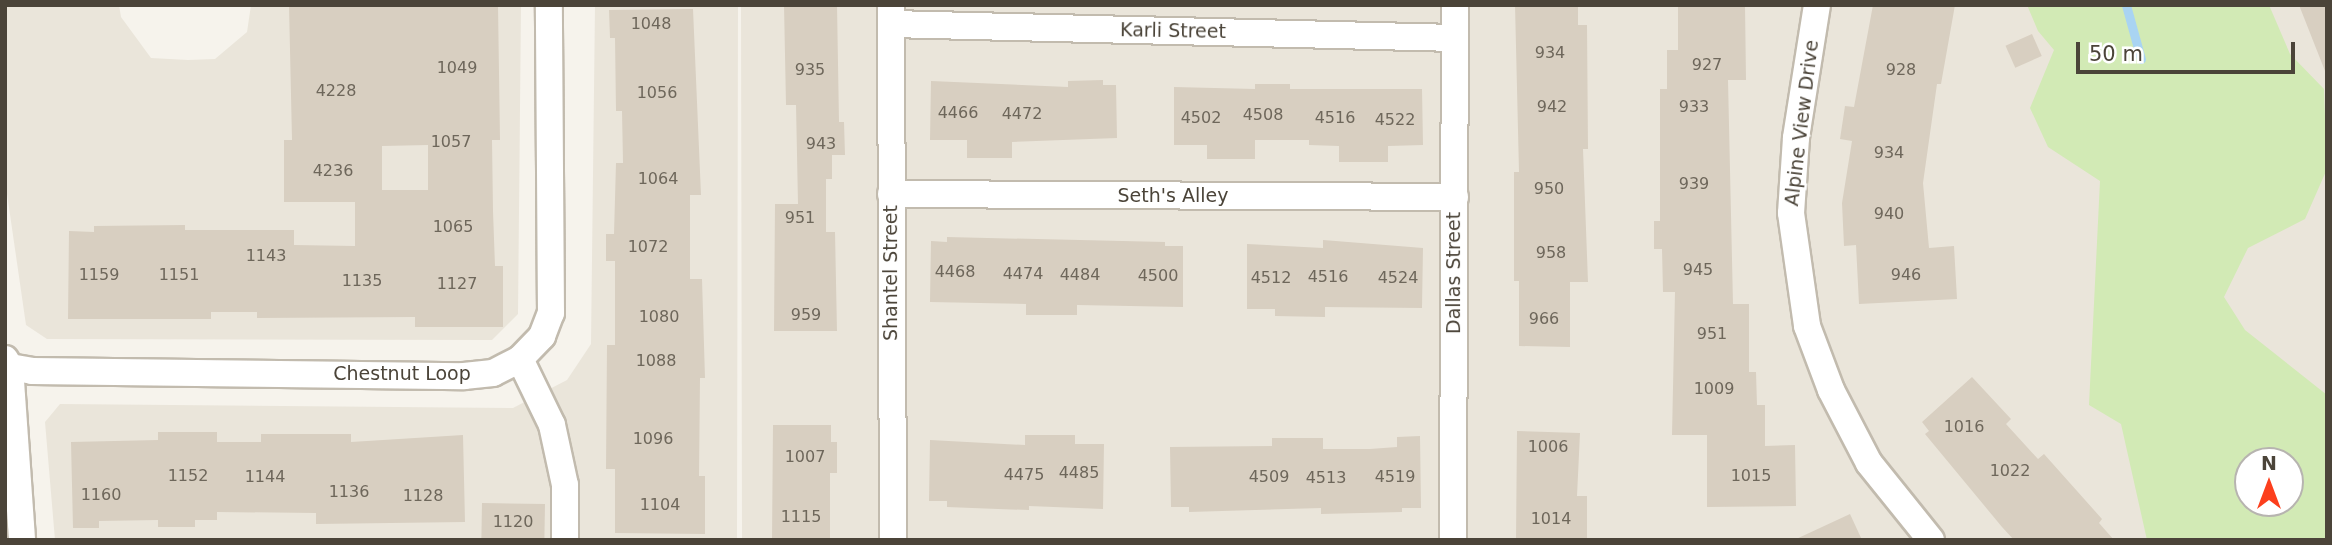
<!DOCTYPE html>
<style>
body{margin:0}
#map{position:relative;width:2332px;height:545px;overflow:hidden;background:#f6f3ec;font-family:"DejaVu Sans",sans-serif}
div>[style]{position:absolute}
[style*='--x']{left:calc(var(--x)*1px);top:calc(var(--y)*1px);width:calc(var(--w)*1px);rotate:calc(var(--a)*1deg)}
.residential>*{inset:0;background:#eae5da}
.green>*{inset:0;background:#d2eab5}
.stream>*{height:9px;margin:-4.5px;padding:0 4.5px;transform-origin:4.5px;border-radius:4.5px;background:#a9d4f2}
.building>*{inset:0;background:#d8cfc1;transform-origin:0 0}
.roads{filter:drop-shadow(2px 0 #c2bbae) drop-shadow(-2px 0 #c2bbae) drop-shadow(0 2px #c2bbae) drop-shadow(0 -2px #c2bbae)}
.minor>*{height:26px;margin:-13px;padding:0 13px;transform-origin:13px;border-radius:13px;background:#fff}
span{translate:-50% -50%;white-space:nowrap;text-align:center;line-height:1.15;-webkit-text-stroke:5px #fff;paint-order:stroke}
.number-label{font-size:16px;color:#6e675b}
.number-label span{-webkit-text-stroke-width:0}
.street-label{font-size:19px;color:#4b4439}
.frame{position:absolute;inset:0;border:7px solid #4b4439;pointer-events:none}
.north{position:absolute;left:2234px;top:447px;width:70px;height:70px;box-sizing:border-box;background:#fff;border:2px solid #b7b4b0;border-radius:50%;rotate:0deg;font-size:19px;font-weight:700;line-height:28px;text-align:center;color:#4b4439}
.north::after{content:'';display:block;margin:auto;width:24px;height:32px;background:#fc3f1d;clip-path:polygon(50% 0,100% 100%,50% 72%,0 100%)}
.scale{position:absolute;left:2076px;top:42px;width:219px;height:32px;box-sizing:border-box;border:4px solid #4b4439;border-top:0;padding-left:9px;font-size:21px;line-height:24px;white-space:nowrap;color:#4b4439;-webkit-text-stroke:5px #fff;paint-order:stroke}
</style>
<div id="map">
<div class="residential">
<div style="clip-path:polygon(5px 5px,119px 5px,121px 17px,151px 58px,188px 60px,215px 59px,247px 32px,251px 5px,521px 5px,518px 314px,492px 340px,47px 339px,26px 325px,5px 180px)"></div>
<div style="clip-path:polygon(595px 5px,738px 5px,737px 540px,55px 540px,45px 422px,60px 404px,513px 408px,567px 380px,591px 344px)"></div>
<div style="clip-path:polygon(evenodd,741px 5px,2327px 5px,2327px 540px,742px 540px,741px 5px,2248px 461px,2290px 461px,2290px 503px,2248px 503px,2248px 461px)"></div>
</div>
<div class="green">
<div style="clip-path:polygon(evenodd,2027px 5px,2269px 5px,2290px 54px,2324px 89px,2327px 169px,2305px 219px,2248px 248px,2224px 297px,2245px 330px,2327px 395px,2327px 540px,2147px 540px,2121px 424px,2089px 405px,2100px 181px,2048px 147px,2030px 108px,2054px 50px,2038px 31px,2027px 5px,2248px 461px,2290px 461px,2290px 503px,2248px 503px,2248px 461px)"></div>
</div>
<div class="stream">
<div style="--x:2126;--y:5;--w:56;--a:74.5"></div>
</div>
<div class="building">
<div style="clip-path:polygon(evenodd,289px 5px,498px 5px,500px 140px,492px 140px,493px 211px,495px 266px,503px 266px,503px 327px,415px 327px,415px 317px,257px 318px,257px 312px,211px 312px,211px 319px,68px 319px,69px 231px,94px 232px,94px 226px,185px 225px,185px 230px,294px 230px,294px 245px,355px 246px,355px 202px,284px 202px,284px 140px,292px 140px,289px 5px,428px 145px,428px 190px,382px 190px,382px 146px,428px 145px)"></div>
<div style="clip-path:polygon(784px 5px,837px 5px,839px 122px,844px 122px,845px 155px,832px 155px,832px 179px,826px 179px,826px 232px,835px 232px,837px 331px,774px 331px,775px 204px,798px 204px,796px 105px,786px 105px)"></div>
<div style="clip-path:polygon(1515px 5px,1578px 5px,1578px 25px,1587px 25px,1588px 149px,1583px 149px,1588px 282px,1570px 282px,1570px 347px,1519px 346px,1519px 281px,1514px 281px,1514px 172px,1519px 172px)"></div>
<div style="clip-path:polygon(1678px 5px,1745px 5px,1746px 80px,1728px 80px,1733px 304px,1749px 304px,1749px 372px,1756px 372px,1757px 405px,1765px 405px,1765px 446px,1795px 445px,1796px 506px,1707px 507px,1707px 435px,1672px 435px,1675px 292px,1663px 292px,1662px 249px,1654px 249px,1654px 221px,1660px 221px,1660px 89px,1667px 89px,1667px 50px,1678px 50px)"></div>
<div style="clip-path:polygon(1873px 5px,1955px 5px,1941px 84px,1937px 84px,1923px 183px,1929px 248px,1954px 246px,1957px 299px,1859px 304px,1856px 245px,1844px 246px,1842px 203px,1852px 141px,1840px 139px,1845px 106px,1854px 107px)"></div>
<div style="clip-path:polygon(2299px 5px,2327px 5px,2327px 71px,2325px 71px)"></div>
<div style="clip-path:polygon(693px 9px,701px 195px,690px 195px,690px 279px,702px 279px,705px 378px,700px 378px,699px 476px,705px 476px,705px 534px,615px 533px,615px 469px,606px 469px,607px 345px,615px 345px,615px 261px,606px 261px,606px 234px,614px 234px,616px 163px,623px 163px,622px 111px,616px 111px,615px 38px,610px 38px,609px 10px)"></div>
<div style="left:2032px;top:34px;width:24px;height:29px;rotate:66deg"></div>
<div style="clip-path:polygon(1103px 80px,1103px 85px,1116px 85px,1117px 138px,1012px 142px,1012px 158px,967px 158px,967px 140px,930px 140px,931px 81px,1068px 87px,1068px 81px)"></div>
<div style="clip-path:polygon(1255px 84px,1290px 84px,1290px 89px,1422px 89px,1423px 145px,1388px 146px,1388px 162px,1339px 162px,1339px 146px,1309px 145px,1309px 140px,1255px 140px,1255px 159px,1207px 159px,1207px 145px,1174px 145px,1174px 87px,1255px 89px)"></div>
<div style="clip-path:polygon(947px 237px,1165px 242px,1165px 246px,1183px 246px,1183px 307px,1077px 305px,1077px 315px,1026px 315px,1026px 304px,930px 302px,931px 241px,947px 242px)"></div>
<div style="clip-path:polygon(1323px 240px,1423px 248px,1422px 308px,1325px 307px,1325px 317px,1275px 316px,1275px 309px,1247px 309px,1247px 244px,1323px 248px)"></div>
<div style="clip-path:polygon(1972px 377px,2011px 419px,2006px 424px,2038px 459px,2044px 454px,2102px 519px,2099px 523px,2114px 540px,2014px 540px,2002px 527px,1925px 434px,1929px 431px,1922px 422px)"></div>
<div style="clip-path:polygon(773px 425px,831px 425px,831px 442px,837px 442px,837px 473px,830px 473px,830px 540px,772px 540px)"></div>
<div style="clip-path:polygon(1517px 431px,1580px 433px,1577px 496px,1587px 496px,1587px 540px,1516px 540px)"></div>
<div style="clip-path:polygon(158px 432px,217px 432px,217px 442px,261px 442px,261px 434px,351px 434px,351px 442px,463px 435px,465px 522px,316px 524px,316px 513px,217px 512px,217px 520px,195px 520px,195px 527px,158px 527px,158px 520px,99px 521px,99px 528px,73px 528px,71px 442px,158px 440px)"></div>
<div style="clip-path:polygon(1025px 435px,1075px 435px,1075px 444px,1104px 444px,1103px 509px,1029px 506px,1029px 510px,998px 509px,947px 507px,947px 501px,929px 501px,930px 440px,1025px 445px)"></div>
<div style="clip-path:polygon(1420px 436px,1421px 508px,1402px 508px,1402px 512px,1321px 514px,1321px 508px,1189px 512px,1189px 507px,1171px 507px,1170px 447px,1272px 446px,1272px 438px,1323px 438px,1323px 449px,1370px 449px,1397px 447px,1397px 437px)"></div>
<div style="left:482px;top:503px;width:63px;height:37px;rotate:1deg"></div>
<div style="clip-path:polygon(1850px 514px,1862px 540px,1794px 540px)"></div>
</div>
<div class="roads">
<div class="minor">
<div style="--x:891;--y:5;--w:535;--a:89.79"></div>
<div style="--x:1817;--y:5;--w:135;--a:99"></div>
<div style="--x:1796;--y:138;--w:75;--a:93.8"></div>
<div style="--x:1791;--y:213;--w:114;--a:81.9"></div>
<div style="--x:1807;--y:326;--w:68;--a:69.4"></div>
<div style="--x:1831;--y:390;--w:82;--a:62.5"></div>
<div style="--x:1869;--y:463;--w:99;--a:51.2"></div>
<div style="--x:891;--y:24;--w:564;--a:1.42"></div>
<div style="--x:891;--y:194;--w:564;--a:0.3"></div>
<div style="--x:5;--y:359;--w:9;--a:58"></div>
<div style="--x:10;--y:367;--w:22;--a:10"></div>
<div style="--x:32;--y:371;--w:432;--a:0.7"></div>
<div style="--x:464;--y:376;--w:29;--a:-6"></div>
<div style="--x:493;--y:373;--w:30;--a:-27"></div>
<div style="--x:520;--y:359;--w:32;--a:-46"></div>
<div style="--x:542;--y:336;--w:25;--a:-69"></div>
<div style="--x:551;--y:313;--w:308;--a:-90.4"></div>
<div style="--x:520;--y:359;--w:73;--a:64.1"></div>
<div style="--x:552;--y:425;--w:61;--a:77.8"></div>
<div style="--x:565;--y:485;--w:54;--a:90"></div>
<div style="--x:10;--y:367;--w:173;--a:86"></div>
<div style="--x:1453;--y:540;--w:535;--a:-89.79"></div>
</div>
</div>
<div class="number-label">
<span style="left:651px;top:24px">1048</span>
<span style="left:1550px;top:53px">934</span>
<span style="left:1707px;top:65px">927</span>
<span style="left:457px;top:68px">1049</span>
<span style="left:810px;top:70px">935</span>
<span style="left:1901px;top:70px">928</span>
<span style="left:336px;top:91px">4228</span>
<span style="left:657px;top:93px">1056</span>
<span style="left:1552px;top:107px">942</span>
<span style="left:1694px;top:107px">933</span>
<span style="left:958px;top:113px">4466</span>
<span style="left:1022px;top:114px">4472</span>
<span style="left:1263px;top:115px">4508</span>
<span style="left:1201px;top:118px">4502</span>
<span style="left:1335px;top:118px">4516</span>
<span style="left:1395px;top:120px">4522</span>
<span style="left:451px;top:142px">1057</span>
<span style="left:821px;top:144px">943</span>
<span style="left:1889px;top:153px">934</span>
<span style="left:333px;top:171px">4236</span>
<span style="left:658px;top:179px">1064</span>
<span style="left:1694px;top:184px">939</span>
<span style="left:1549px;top:189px">950</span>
<span style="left:1889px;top:214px">940</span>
<span style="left:800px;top:218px">951</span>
<span style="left:453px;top:227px">1065</span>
<span style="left:648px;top:247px">1072</span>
<span style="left:1551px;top:253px">958</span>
<span style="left:266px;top:256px">1143</span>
<span style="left:1698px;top:270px">945</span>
<span style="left:955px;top:272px">4468</span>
<span style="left:1023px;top:274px">4474</span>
<span style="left:99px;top:275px">1159</span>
<span style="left:179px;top:275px">1151</span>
<span style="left:1080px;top:275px">4484</span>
<span style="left:1906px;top:275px">946</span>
<span style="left:1158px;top:276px">4500</span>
<span style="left:1328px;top:277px">4516</span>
<span style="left:1271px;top:278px">4512</span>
<span style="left:1398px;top:278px">4524</span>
<span style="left:362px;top:281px">1135</span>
<span style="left:457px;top:284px">1127</span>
<span style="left:806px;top:315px">959</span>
<span style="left:659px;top:317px">1080</span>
<span style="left:1544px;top:319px">966</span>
<span style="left:1712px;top:334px">951</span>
<span style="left:656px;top:361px">1088</span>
<span style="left:1714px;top:389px">1009</span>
<span style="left:1964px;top:427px">1016</span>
<span style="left:653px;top:439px">1096</span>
<span style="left:1548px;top:447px">1006</span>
<span style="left:805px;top:457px">1007</span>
<span style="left:2010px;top:471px">1022</span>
<span style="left:1079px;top:473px">4485</span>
<span style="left:1024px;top:475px">4475</span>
<span style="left:188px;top:476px">1152</span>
<span style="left:1751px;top:476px">1015</span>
<span style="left:265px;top:477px">1144</span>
<span style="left:1269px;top:477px">4509</span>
<span style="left:1395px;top:477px">4519</span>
<span style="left:1326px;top:478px">4513</span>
<span style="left:349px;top:492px">1136</span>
<span style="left:101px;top:495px">1160</span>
<span style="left:423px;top:496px">1128</span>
<span style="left:660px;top:505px">1104</span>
<span style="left:801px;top:517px">1115</span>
<span style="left:1551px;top:519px">1014</span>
<span style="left:513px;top:522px">1120</span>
</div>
<div class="street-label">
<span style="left:1173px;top:31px;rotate:1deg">Karli Street</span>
<span style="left:1802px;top:123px;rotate:-83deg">Alpine View Drive</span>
<span style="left:1173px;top:196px">Seth's Alley</span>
<span style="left:891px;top:273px;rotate:-90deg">Shantel Street</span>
<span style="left:1454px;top:273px;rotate:-90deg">Dallas Street</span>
<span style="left:402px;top:374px">Chestnut Loop</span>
</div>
<div class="frame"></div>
<div class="north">N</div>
<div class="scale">50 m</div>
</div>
